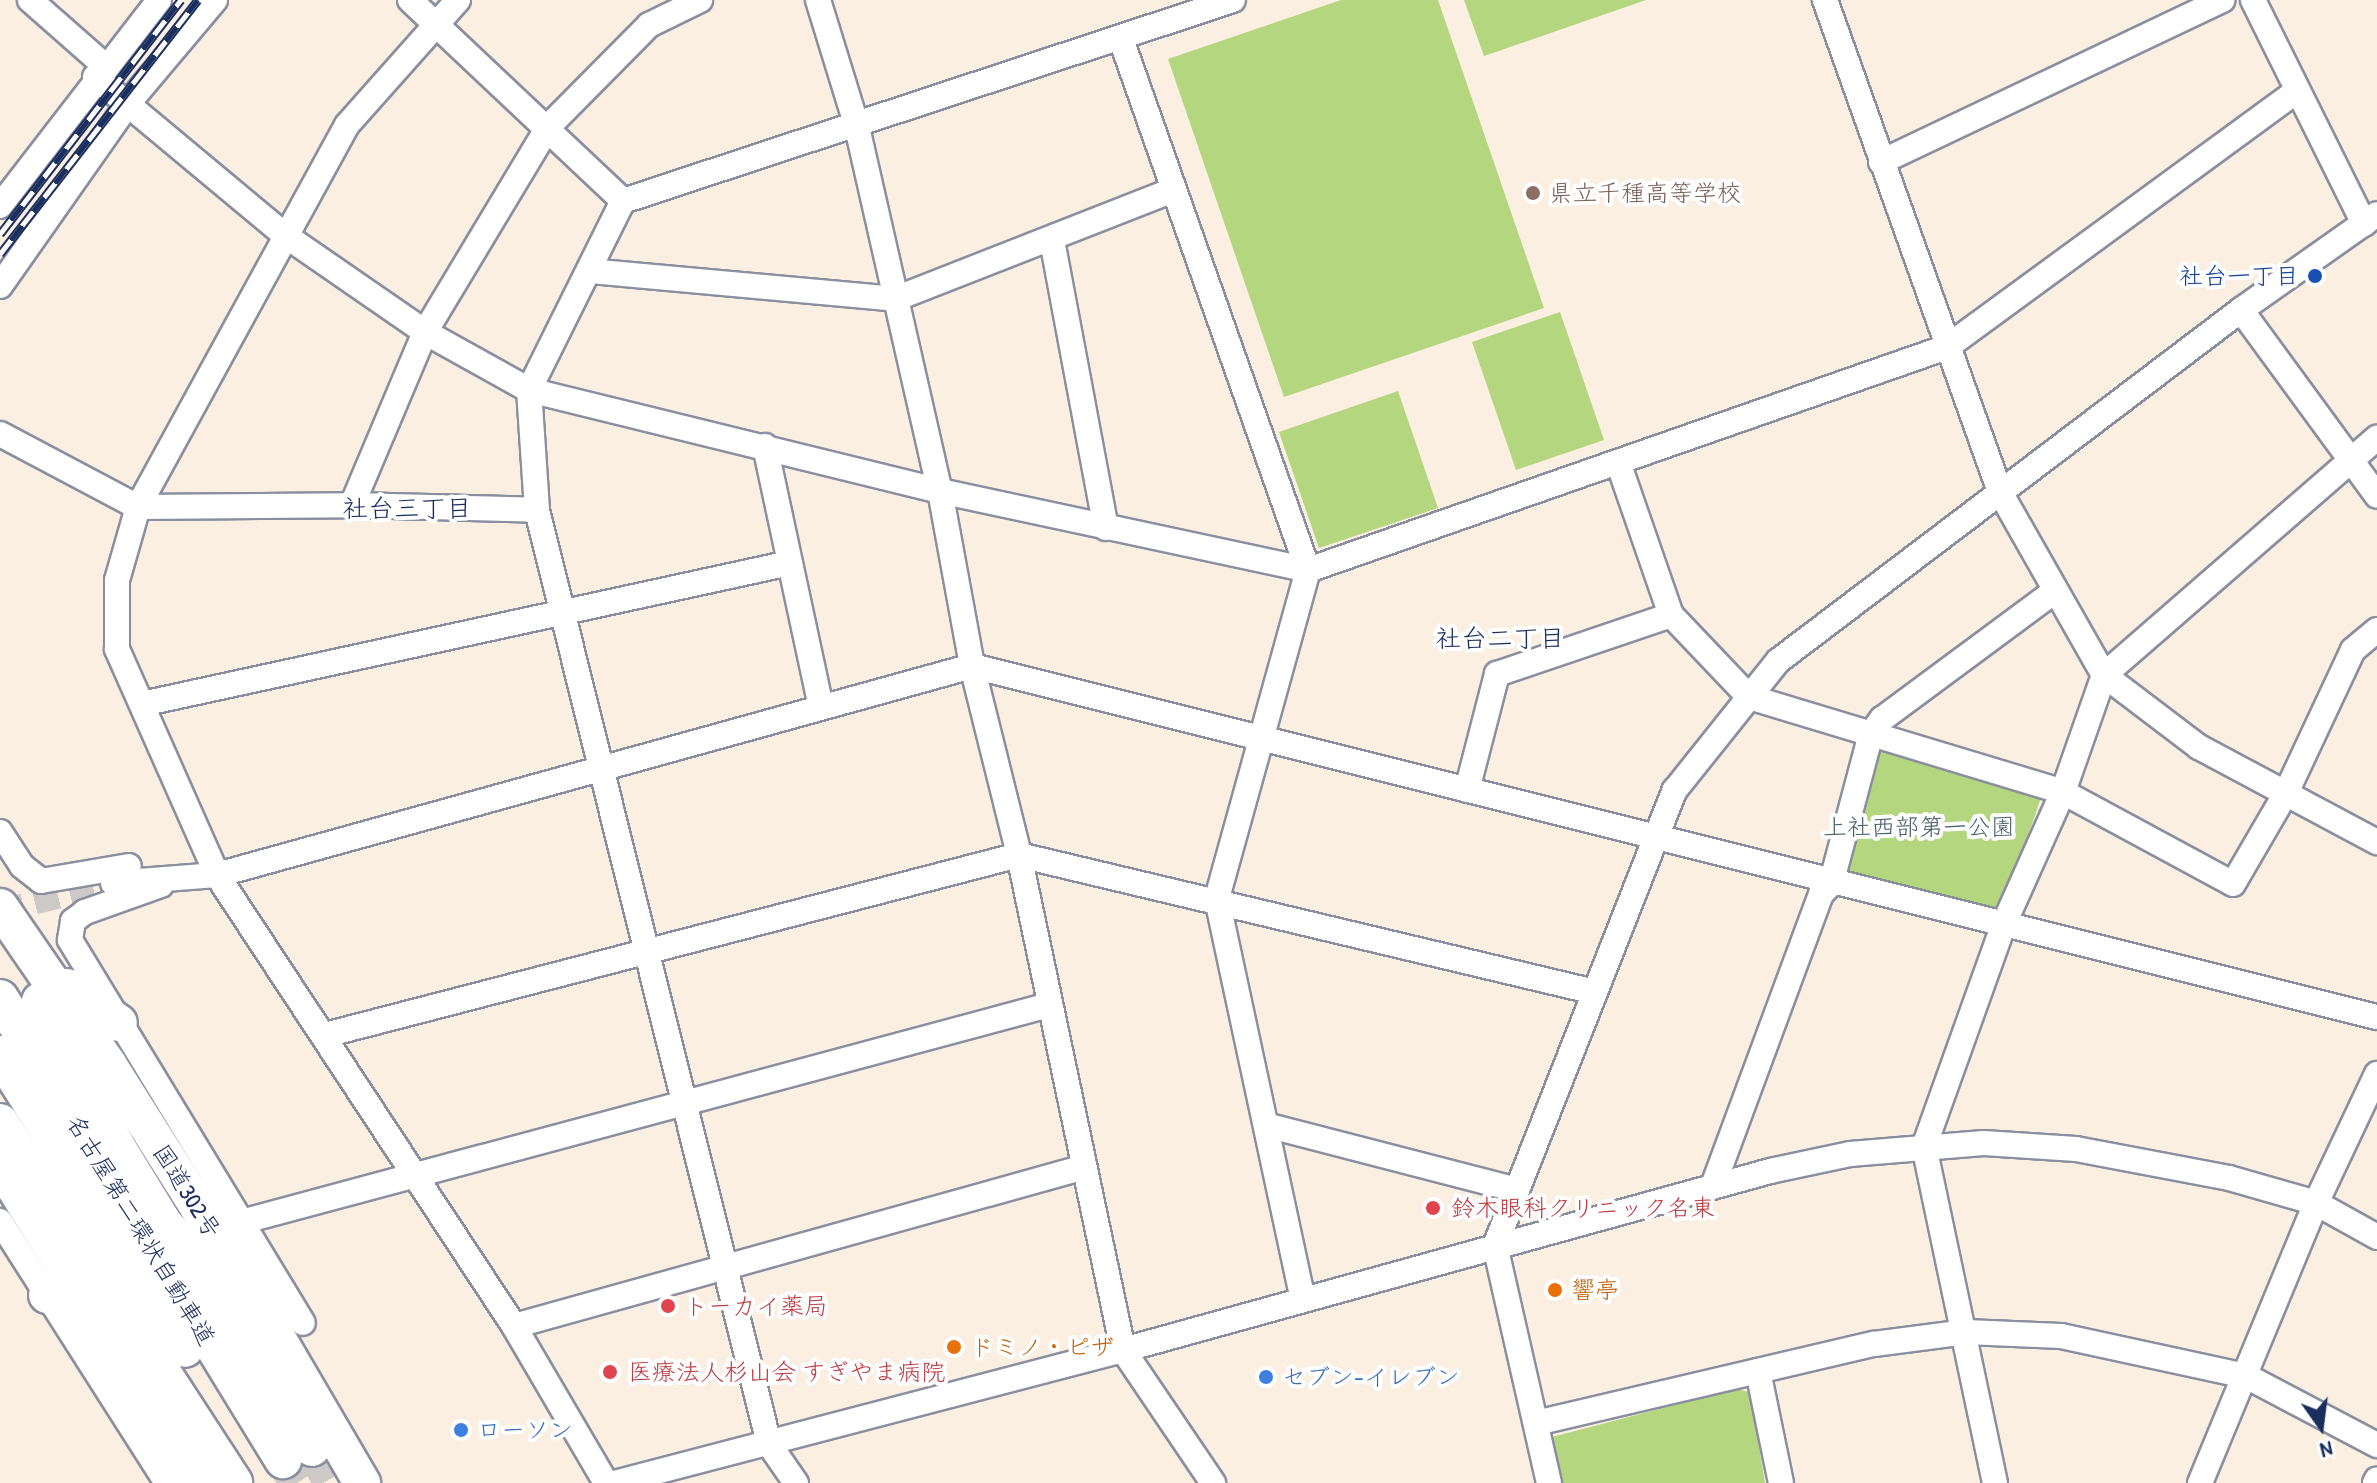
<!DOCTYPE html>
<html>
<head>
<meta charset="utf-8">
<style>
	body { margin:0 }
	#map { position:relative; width:2377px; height:1483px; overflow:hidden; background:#faefe1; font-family:"Patrick Hand","Klee One",sans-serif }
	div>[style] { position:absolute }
	.green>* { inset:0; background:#b3d67e }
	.minor-tunnel>* { height:24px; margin-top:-12px; transform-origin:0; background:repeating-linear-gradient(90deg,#cdc9c7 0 24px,transparent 0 36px) }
	.highway-tunnel>* { height:36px; margin-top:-18px; transform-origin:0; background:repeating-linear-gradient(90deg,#cdc9c7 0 36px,transparent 0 54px) }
	.roads { filter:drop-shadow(2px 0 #8a8fa0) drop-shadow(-2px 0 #8a8fa0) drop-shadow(0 2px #8a8fa0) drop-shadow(0 -2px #8a8fa0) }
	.minor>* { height:24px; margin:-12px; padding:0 12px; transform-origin:12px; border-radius:12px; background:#fff }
	.highway>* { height:36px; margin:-18px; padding:0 18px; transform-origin:18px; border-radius:18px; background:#fff }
	.rail>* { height:9px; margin-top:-4.5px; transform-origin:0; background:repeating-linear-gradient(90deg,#fff 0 18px,#1b2f5e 0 36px); box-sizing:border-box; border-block:2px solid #1b2f5e }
	.dots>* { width:22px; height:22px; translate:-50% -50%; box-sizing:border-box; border:4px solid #fff; border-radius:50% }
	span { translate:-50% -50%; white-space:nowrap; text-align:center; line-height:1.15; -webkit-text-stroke:8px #fff; paint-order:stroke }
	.education-label { font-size:24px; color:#785e54 }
	.left { translate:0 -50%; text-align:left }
	.transit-label { font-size:24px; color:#164399 }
	.right { translate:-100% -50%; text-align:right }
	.park-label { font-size:24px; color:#496168 }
	.street-label { font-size:24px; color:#1b2f5e }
	.health-label { font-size:24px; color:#be3a42 }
	.food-label { font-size:24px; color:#c56008 }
	.shop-label { font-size:24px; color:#366cbe }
	.neighbourhood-label { font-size:26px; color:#1b2f5e }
	.north { position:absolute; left:2281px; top:1387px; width:80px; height:80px; -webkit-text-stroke:6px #fff; paint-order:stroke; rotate:166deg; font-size:22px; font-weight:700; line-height:32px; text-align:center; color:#1b2f5e }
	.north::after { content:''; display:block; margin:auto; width:28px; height:36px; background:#1b2f5e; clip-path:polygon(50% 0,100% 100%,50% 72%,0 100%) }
</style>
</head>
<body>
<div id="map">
	<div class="green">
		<div style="clip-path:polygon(1341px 0,1438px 0,1544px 308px,1284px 397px,1168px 59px)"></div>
		<div style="clip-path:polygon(1464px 0,1646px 0,1484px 56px)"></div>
		<div style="clip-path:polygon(1560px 312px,1604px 440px,1516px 470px,1472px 342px)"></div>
		<div style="clip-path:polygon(1398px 391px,1438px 508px,1319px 548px,1279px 432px)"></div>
		<div style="clip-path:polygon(1882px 748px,2042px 795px,2000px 916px,1837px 874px,1872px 751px)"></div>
		<div style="clip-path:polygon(1736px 1389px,1750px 1392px,1765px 1483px,1555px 1483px,1548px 1447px,1552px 1437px)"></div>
	</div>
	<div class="minor-tunnel">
		<div style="left:0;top:911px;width:116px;rotate:-13.9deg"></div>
	</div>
	<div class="highway-tunnel">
		<div style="left:312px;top:1448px;width:40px;rotate:60.3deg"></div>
		<div style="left:283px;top:1460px;width:27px;rotate:57deg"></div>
	</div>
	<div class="roads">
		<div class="minor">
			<div style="left:30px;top:0;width:100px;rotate:41.3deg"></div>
			<div style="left:410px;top:0;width:293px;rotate:43.3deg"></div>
			<div style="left:458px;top:0;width:167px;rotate:131.6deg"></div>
			<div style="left:347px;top:125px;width:435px;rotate:118.7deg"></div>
			<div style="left:138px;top:507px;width:76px;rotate:106deg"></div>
			<div style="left:117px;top:580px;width:69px;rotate:90deg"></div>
			<div style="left:117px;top:649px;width:247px;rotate:66.1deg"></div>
			<div style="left:217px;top:875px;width:540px;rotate:56.63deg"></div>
			<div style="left:514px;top:1326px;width:182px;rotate:59.6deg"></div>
			<div style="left:818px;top:0;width:133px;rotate:72.9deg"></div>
			<div style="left:857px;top:127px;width:373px;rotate:77.2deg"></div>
			<div style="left:940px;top:491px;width:178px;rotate:79.6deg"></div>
			<div style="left:972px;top:666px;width:195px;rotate:76deg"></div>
			<div style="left:1019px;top:855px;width:506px;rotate:78.13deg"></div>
			<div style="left:1123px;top:1350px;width:161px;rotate:55.9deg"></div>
			<div style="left:1825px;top:0;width:522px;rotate:70.42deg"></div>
			<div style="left:2000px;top:492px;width:210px;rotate:60.4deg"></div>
			<div style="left:2104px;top:675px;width:119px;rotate:37.2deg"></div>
			<div style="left:2199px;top:747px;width:202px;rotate:28.1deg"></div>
			<div style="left:2253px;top:0;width:250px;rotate:63.6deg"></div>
			<div style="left:1121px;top:39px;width:563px;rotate:70.6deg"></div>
			<div style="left:1308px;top:570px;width:677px;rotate:-19.24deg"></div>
			<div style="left:1947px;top:347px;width:434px;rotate:-36.2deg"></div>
			<div style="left:95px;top:77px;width:249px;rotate:39.8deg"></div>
			<div style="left:286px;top:236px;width:169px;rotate:34.6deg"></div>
			<div style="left:425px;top:332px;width:119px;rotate:29.1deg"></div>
			<div style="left:529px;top:390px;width:423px;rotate:13.8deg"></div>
			<div style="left:940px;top:491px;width:376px;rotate:12.1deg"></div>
			<div style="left:1308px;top:570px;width:341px;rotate:105.5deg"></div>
			<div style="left:1217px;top:899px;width:409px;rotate:77.9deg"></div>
			<div style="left:1881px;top:162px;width:378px;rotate:-25.4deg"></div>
			<div style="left:0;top:206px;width:260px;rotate:-52.3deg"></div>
			<div style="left:1052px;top:240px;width:293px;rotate:79.4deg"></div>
			<div style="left:589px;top:271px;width:307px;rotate:5.2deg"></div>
			<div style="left:895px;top:299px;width:299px;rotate:-21.4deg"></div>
			<div style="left:0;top:286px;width:226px;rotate:-54.9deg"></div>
			<div style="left:130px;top:101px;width:132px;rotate:-49.9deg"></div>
			<div style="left:2241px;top:310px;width:230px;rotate:53.8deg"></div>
			<div style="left:0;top:434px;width:156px;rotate:27.9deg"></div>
			<div style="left:138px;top:507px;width:214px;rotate:-0.5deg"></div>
			<div style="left:352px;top:505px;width:185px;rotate:1.5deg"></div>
			<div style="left:765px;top:446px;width:267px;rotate:77.9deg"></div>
			<div style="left:1618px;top:462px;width:162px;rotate:70.9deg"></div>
			<div style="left:1671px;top:615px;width:113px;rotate:46.4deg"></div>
			<div style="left:1749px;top:697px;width:328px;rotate:16.8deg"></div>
			<div style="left:2063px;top:792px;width:193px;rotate:28.4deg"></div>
			<div style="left:2233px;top:884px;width:105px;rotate:-59.8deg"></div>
			<div style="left:2286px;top:793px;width:158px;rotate:-64.9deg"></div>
			<div style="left:2353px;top:650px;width:31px;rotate:-40deg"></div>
			<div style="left:352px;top:505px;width:188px;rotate:-67.1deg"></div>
			<div style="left:425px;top:332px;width:240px;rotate:-59deg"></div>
			<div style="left:549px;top:126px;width:142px;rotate:-45.3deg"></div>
			<div style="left:649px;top:25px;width:57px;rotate:-26.1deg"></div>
			<div style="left:142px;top:704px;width:663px;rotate:-12.28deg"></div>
			<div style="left:1467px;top:790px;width:120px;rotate:-75.5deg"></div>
			<div style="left:1497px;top:674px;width:184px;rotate:-18.7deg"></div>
			<div style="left:0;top:832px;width:40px;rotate:57.1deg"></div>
			<div style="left:22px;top:866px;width:24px;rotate:38deg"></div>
			<div style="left:41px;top:881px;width:89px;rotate:-9.7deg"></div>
			<div style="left:113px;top:883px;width:104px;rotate:-4.4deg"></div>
			<div style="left:217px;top:875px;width:783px;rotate:-15.47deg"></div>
			<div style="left:972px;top:666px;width:1448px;rotate:14.03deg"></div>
			<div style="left:161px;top:885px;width:81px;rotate:160.4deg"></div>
			<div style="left:85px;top:912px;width:15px;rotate:143deg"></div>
			<div style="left:73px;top:921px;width:19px;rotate:99deg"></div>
			<div style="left:70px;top:940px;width:448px;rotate:58.7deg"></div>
			<div style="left:325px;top:1035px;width:717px;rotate:-14.54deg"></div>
			<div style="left:1019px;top:855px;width:592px;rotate:13.38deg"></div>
			<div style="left:1266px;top:1125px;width:259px;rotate:14.5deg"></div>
			<div style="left:1713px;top:1186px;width:311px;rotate:-69.7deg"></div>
			<div style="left:1821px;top:894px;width:14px;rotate:-45deg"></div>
			<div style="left:1831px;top:884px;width:155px;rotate:-75.1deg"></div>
			<div style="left:1871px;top:734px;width:19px;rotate:-54deg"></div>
			<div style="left:1882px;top:719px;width:215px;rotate:-36.5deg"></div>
			<div style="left:0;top:1221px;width:311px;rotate:57.5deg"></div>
			<div style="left:241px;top:1222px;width:837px;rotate:-15.03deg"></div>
			<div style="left:514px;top:1326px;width:589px;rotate:-15.57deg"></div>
			<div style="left:1758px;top:1371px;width:114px;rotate:78.4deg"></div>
			<div style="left:1536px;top:1423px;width:347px;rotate:-13.2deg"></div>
			<div style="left:1874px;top:1344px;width:93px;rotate:-7.4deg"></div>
			<div style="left:1966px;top:1332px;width:95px;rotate:2.4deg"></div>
			<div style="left:2061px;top:1336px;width:189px;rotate:12.2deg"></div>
			<div style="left:2246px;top:1376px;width:148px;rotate:27.8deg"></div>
			<div style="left:614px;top:1483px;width:526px;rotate:-14.64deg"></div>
			<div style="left:1123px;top:1350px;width:671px;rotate:-15.46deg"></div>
			<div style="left:1770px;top:1171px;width:82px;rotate:-12deg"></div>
			<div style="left:1850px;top:1154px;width:134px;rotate:-4.7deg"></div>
			<div style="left:1984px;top:1143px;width:92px;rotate:3.7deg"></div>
			<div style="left:2076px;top:1149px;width:156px;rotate:10.7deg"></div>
			<div style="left:2229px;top:1178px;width:91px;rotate:16deg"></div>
			<div style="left:2316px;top:1203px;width:70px;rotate:29.1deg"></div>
			<div style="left:796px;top:1483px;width:47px;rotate:-124.7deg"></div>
			<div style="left:769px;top:1444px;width:962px;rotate:-103.95deg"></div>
			<div style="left:537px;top:510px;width:120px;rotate:-93.8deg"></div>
			<div style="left:529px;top:390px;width:211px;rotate:-63.6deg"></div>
			<div style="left:623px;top:201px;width:642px;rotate:-18.24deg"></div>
			<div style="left:1549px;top:1483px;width:243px;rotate:-102.8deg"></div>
			<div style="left:1495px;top:1246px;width:490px;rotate:-68.5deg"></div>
			<div style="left:1675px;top:790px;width:165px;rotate:-51.4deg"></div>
			<div style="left:1778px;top:661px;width:581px;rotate:-37.17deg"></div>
			<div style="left:2241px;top:310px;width:166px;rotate:-35.2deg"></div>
			<div style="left:1995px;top:1483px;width:343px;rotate:-101.9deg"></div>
			<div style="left:1924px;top:1147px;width:235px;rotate:-70.3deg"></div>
			<div style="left:2003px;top:926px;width:147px;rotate:-65.9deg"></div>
			<div style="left:2063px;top:792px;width:124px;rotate:-70.7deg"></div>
			<div style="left:2104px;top:675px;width:362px;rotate:-41deg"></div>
			<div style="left:2200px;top:1483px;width:303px;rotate:-67.5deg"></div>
			<div style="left:2316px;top:1203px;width:143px;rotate:-64.7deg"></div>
			<div style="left:2375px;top:1483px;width:4px;rotate:-63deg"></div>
		</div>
		<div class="highway">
			<div style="left:0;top:907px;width:191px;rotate:55.5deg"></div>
			<div style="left:108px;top:1064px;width:248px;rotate:57.8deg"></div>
			<div style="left:240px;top:1274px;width:242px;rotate:59.7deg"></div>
			<div style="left:67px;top:987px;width:63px;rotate:34.7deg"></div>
			<div style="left:0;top:998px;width:542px;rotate:58.51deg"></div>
			<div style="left:40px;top:1001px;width:165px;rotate:62.2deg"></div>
			<div style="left:117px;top:1147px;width:92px;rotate:58.4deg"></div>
			<div style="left:165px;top:1225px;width:46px;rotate:45.9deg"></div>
			<div style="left:197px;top:1258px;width:222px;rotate:58.8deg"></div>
			<div style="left:0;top:1054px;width:348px;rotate:57.9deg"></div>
			<div style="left:0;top:1122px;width:430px;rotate:57deg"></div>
			<div style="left:0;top:1164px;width:376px;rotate:58deg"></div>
			<div style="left:47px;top:1295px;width:46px;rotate:16.5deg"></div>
		</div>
	</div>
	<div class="rail">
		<div style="left:0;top:234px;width:296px;rotate:-52.3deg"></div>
		<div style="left:0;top:254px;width:322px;rotate:-52.1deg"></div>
	</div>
	<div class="dots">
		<div style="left:1533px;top:193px;background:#8d6e63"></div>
		<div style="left:2315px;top:276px;background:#1a4fb4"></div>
		<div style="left:1433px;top:1208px;background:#e0444e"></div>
		<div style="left:1555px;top:1290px;background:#e8710a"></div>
		<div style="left:668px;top:1306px;background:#e0444e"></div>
		<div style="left:954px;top:1347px;background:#e8710a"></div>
		<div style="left:610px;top:1372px;background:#e0444e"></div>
		<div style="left:1266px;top:1377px;background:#3f7fe0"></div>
		<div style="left:461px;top:1430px;background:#3f7fe0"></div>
	</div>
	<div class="education-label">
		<span class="left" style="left:1549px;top:193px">県立千種高等学校</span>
	</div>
	<div class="transit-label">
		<span class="right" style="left:2299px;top:276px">社台一丁目</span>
	</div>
	<div class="park-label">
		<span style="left:1919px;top:827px">上社西部第一公園</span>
	</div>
	<div class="street-label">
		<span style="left:187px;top:1191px;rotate:58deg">国道302号</span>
		<span style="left:141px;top:1230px;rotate:59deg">名古屋第二環状自動車道</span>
	</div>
	<div class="health-label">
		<span class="left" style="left:1451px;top:1208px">鈴木眼科クリニック名東</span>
		<span class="left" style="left:684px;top:1306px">トーカイ薬局</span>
		<span class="left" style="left:628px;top:1372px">医療法人杉山会 すぎやま病院</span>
	</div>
	<div class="food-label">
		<span class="left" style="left:1571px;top:1290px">響亭</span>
		<span class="left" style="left:970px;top:1347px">ドミノ・ピザ</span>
	</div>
	<div class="shop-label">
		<span class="left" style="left:1282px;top:1377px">セブン-イレブン</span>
		<span class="left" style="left:477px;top:1430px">ローソン</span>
	</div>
	<div class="neighbourhood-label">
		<span style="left:407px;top:508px">社台三丁目</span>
		<span style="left:1500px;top:638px">社台二丁目</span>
	</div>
	<div class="north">N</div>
</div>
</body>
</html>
